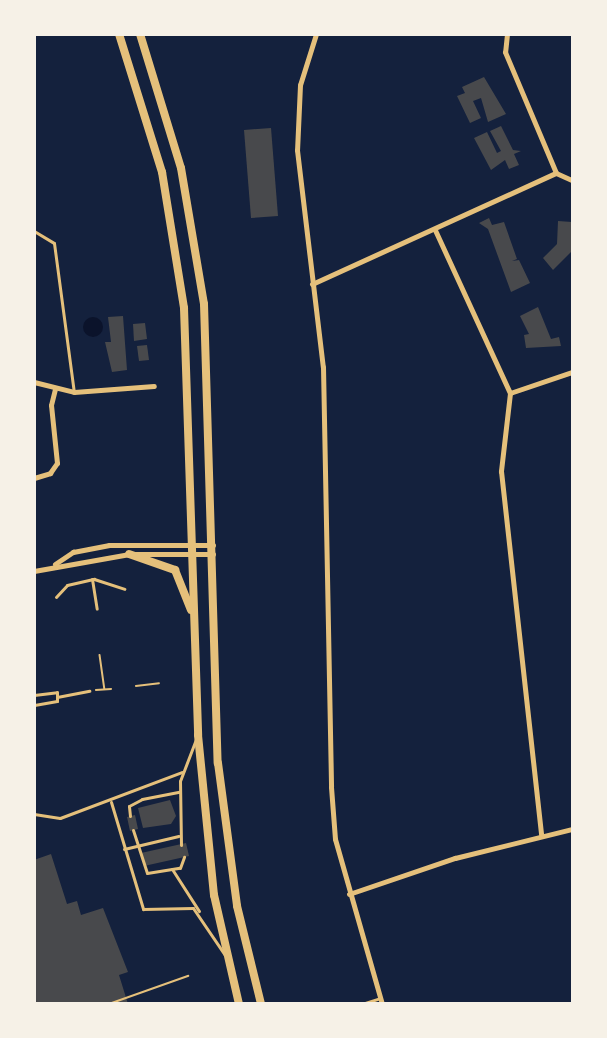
<!DOCTYPE html>
<html>
<head>
<meta charset="utf-8">
<style>
	body { margin:0 }
	#map { position:relative; width:607px; height:1038px; overflow:hidden; background:#14213d; font-family:"Noto Serif",serif }
	div>[style] { position:absolute }
	.water>* { inset:0; background:#0b132b }
	.round { border-radius:50% }
	.building>* { inset:0; background:#48494c }
	.path>* { height:1.5px; margin:-0.75px; padding:0 0.75px; transform-origin:0.75px; border-radius:0.75px; background:#e5c07b }
	.service>* { height:3px; margin:-1.5px; padding:0 1.5px; transform-origin:1.5px; border-radius:1.5px; background:#e5c07b }
	.minor>* { height:5px; margin:-2.5px; padding:0 2.5px; transform-origin:2.5px; border-radius:2.5px; background:#e5c07b }
	.primary>* { height:8px; margin:-4px; padding:0 4px; transform-origin:4px; border-radius:4px; background:#e5c07b }
	span { translate:-50% -50%; white-space:nowrap; text-align:center; line-height:1.15; -webkit-text-stroke:6px #f6f1e7; paint-order:stroke }
	.frame { position:absolute; inset:0; border:36px solid #f6f1e7; pointer-events:none }
</style>
</head>
<body>
<div id="map">
	<div class="water">
		<div class="round" style="left:83px;top:317px;width:20px;height:20px"></div>
	</div>
	<div class="building">
		<div style="clip-path:polygon(484px 77px,506px 114px,488px 122px,481px 98px,473px 101px,481px 118px,470px 123px,457px 96px,465px 93px,462px 87px)"></div>
		<div style="clip-path:polygon(501px 126px,513px 150px,521px 151px,514px 154px,519px 165px,509px 169px,505px 160px,491px 170px,474px 138px,487px 132px,497px 153px,501px 151px,490px 131px)"></div>
		<div style="clip-path:polygon(271px 128px,278px 216px,251px 218px,244px 130px)"></div>
		<div style="clip-path:polygon(489px 218px,492px 225px,504px 222px,517px 259px,512px 261px,519px 260px,530px 283px,511px 292px,488px 229px,479px 223px)"></div>
		<div style="clip-path:polygon(558px 221px,572px 222px,572px 240px,571px 252px,553px 270px,543px 258px,557px 244px)"></div>
		<div style="clip-path:polygon(538px 307px,551px 339px,559px 337px,561px 346px,526px 348px,524px 335px,529px 334px,520px 316px)"></div>
		<div style="clip-path:polygon(123px 316px,127px 370px,112px 372px,105px 342px,111px 342px,108px 317px)"></div>
		<div style="clip-path:polygon(145px 323px,147px 339px,134px 341px,133px 324px)"></div>
		<div style="clip-path:polygon(147px 345px,149px 360px,139px 361px,137px 346px)"></div>
		<div style="clip-path:polygon(170px 800px,176px 816px,171px 824px,143px 828px,138px 808px)"></div>
		<div style="clip-path:polygon(135px 815px,138px 829px,130px 831px,127px 817px)"></div>
		<div style="clip-path:polygon(186px 843px,189px 856px,144px 866px,141px 853px)"></div>
		<div style="clip-path:polygon(51px 854px,67px 904px,77px 901px,81px 915px,103px 908px,128px 972px,119px 975px,128px 1004px,34px 1004px,34px 860px)"></div>
	</div>
	<div class="path">
		<div style="left:100px;top:655px;width:34px;rotate:82deg"></div>
		<div style="left:136px;top:686px;width:23px;rotate:-7deg"></div>
		<div style="left:96px;top:690px;width:15px;rotate:-4deg"></div>
		<div style="left:109px;top:1004px;width:84px;rotate:-19.5deg"></div>
	</div>
	<div class="service">
		<div style="left:34px;top:231px;width:23px;rotate:31deg"></div>
		<div style="left:54px;top:243px;width:150px;rotate:82.4deg"></div>
		<div style="left:92px;top:579px;width:30px;rotate:81deg"></div>
		<div style="left:56px;top:597px;width:16px;rotate:-47deg"></div>
		<div style="left:67px;top:585px;width:28px;rotate:-13deg"></div>
		<div style="left:94px;top:579px;width:32px;rotate:18deg"></div>
		<div style="left:34px;top:695px;width:23px;rotate:-7deg"></div>
		<div style="left:57px;top:692px;width:9px;rotate:90deg"></div>
		<div style="left:57px;top:701px;width:23px;rotate:170deg"></div>
		<div style="left:57px;top:697px;width:33px;rotate:-11deg"></div>
		<div style="left:111px;top:802px;width:112px;rotate:73.3deg"></div>
		<div style="left:143px;top:909px;width:50px;rotate:-1.1deg"></div>
		<div style="left:193px;top:908px;width:57px;rotate:55.8deg"></div>
		<div style="left:34px;top:814px;width:26px;rotate:9deg"></div>
		<div style="left:60px;top:818px;width:130px;rotate:-20.7deg"></div>
		<div style="left:130px;top:816px;width:10px;rotate:-96deg"></div>
		<div style="left:129px;top:806px;width:15px;rotate:-28deg"></div>
		<div style="left:142px;top:799px;width:38px;rotate:-11deg"></div>
		<div style="left:133px;top:830px;width:45px;rotate:72deg"></div>
		<div style="left:147px;top:873px;width:33px;rotate:-9deg"></div>
		<div style="left:180px;top:868px;width:12px;rotate:-70deg"></div>
		<div style="left:181px;top:845px;width:64px;rotate:-90.9deg"></div>
		<div style="left:180px;top:781px;width:45px;rotate:-69.1deg"></div>
		<div style="left:124px;top:849px;width:56px;rotate:-13.5deg"></div>
		<div style="left:172px;top:869px;width:50px;rotate:57.3deg"></div>
		<div style="left:362px;top:1004px;width:19px;rotate:-18deg"></div>
	</div>
	<div class="minor">
		<div style="left:316px;top:34px;width:53px;rotate:107.4deg"></div>
		<div style="left:300px;top:85px;width:65px;rotate:92.6deg"></div>
		<div style="left:297px;top:150px;width:219px;rotate:83.2deg"></div>
		<div style="left:323px;top:367px;width:420px;rotate:88.9deg"></div>
		<div style="left:331px;top:787px;width:52px;rotate:85.6deg"></div>
		<div style="left:335px;top:839px;width:172px;rotate:74.1deg"></div>
		<div style="left:507px;top:34px;width:18px;rotate:96deg"></div>
		<div style="left:505px;top:52px;width:131px;rotate:67.1deg"></div>
		<div style="left:435px;top:230px;width:179px;rotate:65.3deg"></div>
		<div style="left:510px;top:393px;width:79px;rotate:96.6deg"></div>
		<div style="left:501px;top:471px;width:366px;rotate:83.7deg"></div>
		<div style="left:312px;top:284px;width:268px;rotate:-24.5deg"></div>
		<div style="left:556px;top:173px;width:17px;rotate:24deg"></div>
		<div style="left:34px;top:382px;width:41px;rotate:14deg"></div>
		<div style="left:74px;top:392px;width:80px;rotate:-4.3deg"></div>
		<div style="left:510px;top:393px;width:65px;rotate:-18.7deg"></div>
		<div style="left:34px;top:478px;width:17px;rotate:-17deg"></div>
		<div style="left:50px;top:473px;width:12px;rotate:-55deg"></div>
		<div style="left:57px;top:463px;width:58px;rotate:-95.9deg"></div>
		<div style="left:51px;top:405px;width:16px;rotate:-76deg"></div>
		<div style="left:55px;top:564px;width:22px;rotate:-34deg"></div>
		<div style="left:73px;top:552px;width:37px;rotate:-11deg"></div>
		<div style="left:109px;top:545px;width:104px"></div>
		<div style="left:34px;top:571px;width:97px;rotate:-10.1deg"></div>
		<div style="left:129px;top:554px;width:84px"></div>
		<div style="left:349px;top:894px;width:112px;rotate:-18.8deg"></div>
		<div style="left:455px;top:858px;width:121px;rotate:-13.9deg"></div>
	</div>
	<div class="primary">
		<div style="left:119px;top:34px;width:145px;rotate:72.7deg"></div>
		<div style="left:162px;top:172px;width:138px;rotate:80.8deg"></div>
		<div style="left:184px;top:308px;width:427px;rotate:88.1deg"></div>
		<div style="left:198px;top:735px;width:161px;rotate:84.3deg"></div>
		<div style="left:214px;top:895px;width:112px;rotate:77.1deg"></div>
		<div style="left:140px;top:34px;width:140px;rotate:73deg"></div>
		<div style="left:181px;top:168px;width:138px;rotate:80.4deg"></div>
		<div style="left:204px;top:304px;width:459px;rotate:88.3deg"></div>
		<div style="left:218px;top:763px;width:144px;rotate:82.4deg"></div>
		<div style="left:237px;top:906px;width:101px;rotate:76.2deg"></div>
		<div style="left:129px;top:554px;width:49px;rotate:19.2deg"></div>
		<div style="left:175px;top:570px;width:43px;rotate:68.2deg"></div>
	</div>
	<div class="frame"></div>
</div>
</body>
</html>
